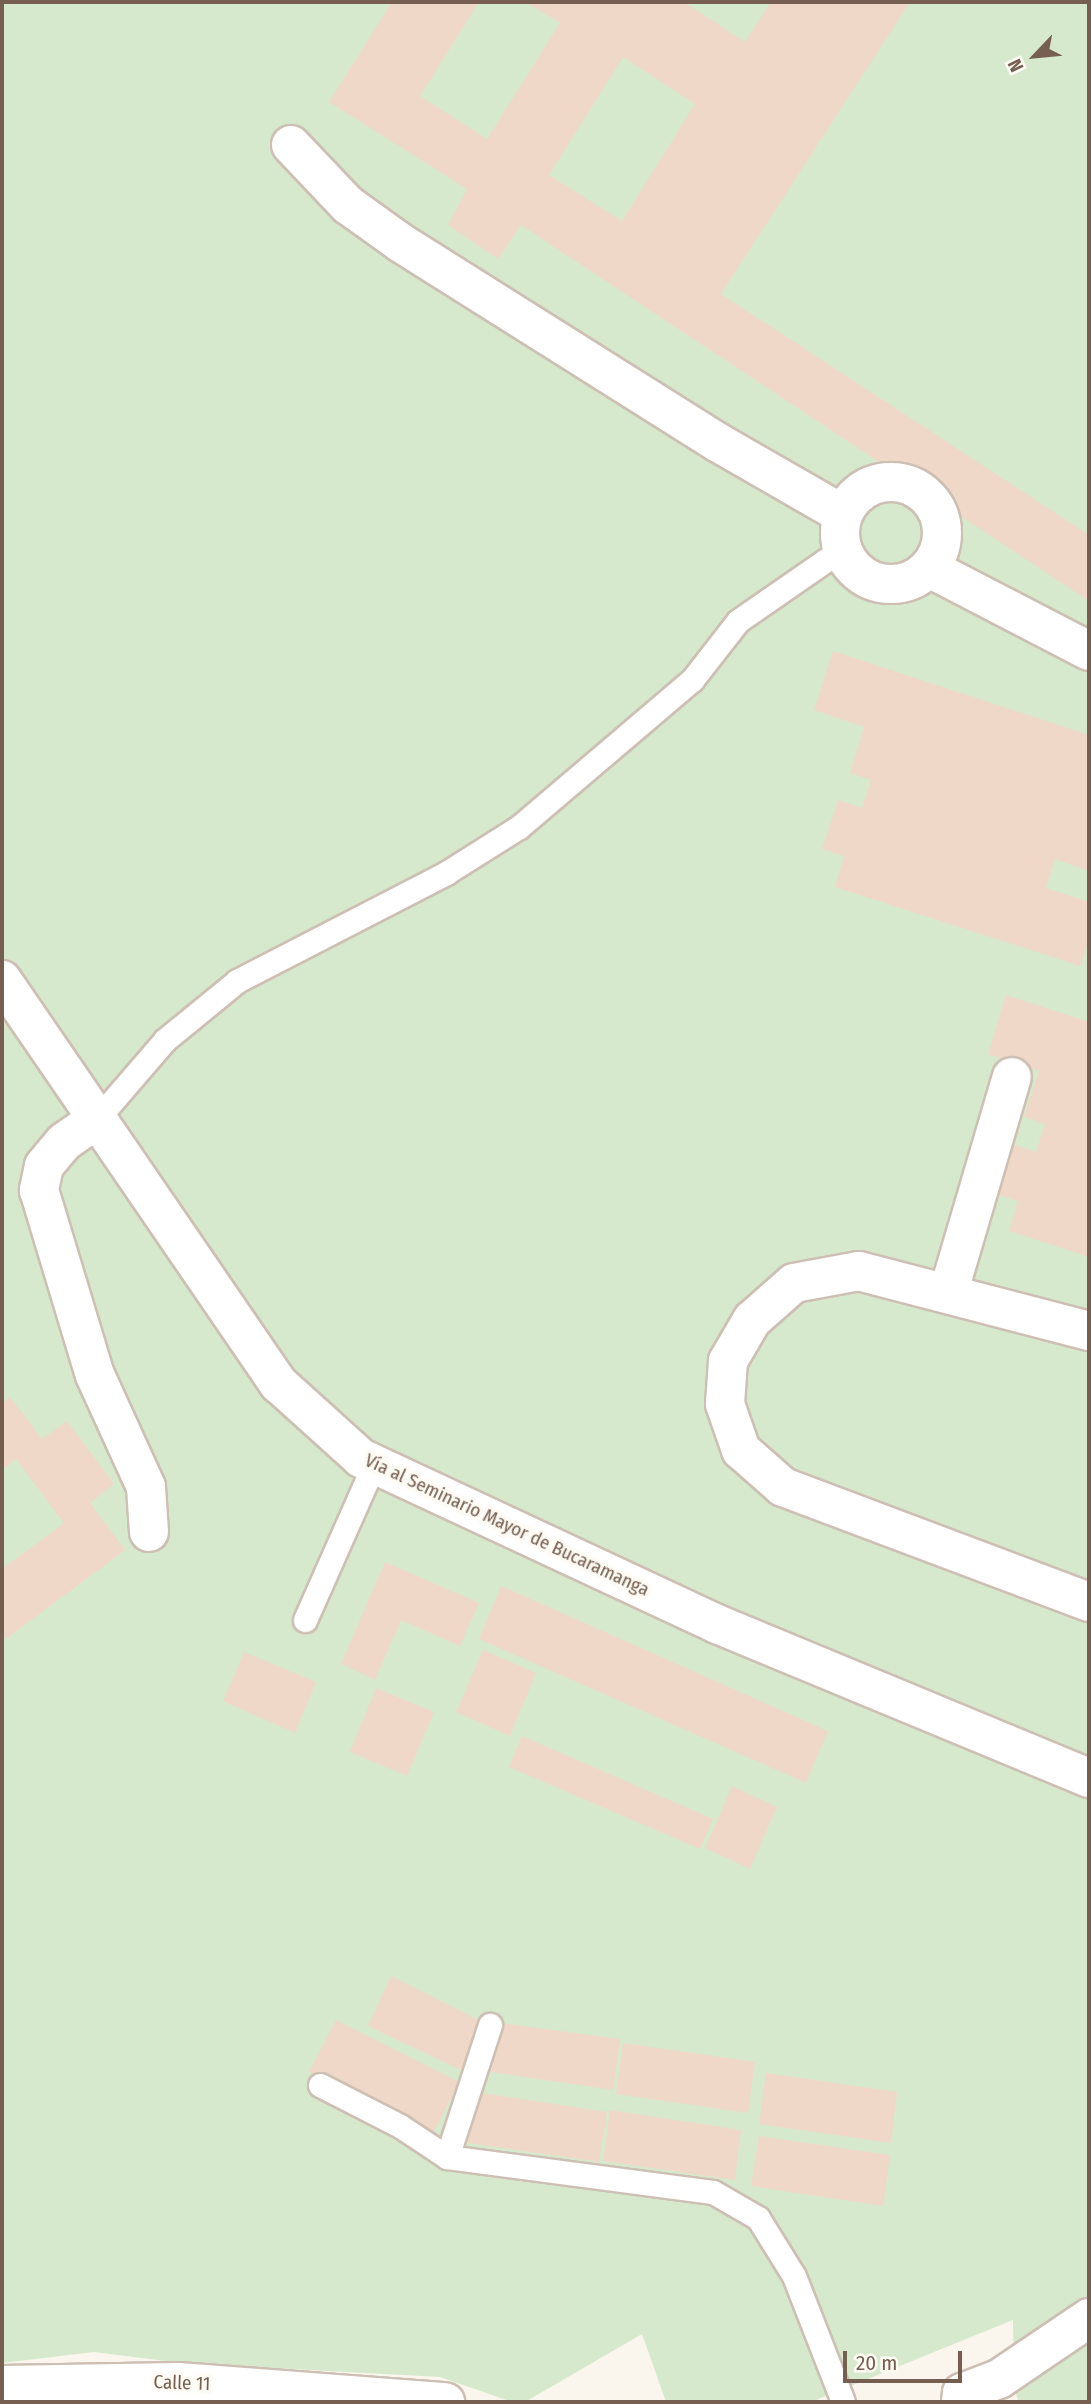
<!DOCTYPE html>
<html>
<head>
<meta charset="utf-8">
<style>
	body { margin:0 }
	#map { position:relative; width:1091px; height:2404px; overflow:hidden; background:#fbf6ed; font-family:"Fira Sans Condensed",sans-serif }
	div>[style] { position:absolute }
	.green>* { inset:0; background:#d6e9cc }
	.building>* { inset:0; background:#efd8c7 }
	.roads { filter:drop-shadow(2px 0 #cdbfb3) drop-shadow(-2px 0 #cdbfb3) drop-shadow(0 2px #cdbfb3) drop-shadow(0 -2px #cdbfb3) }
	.lane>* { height:23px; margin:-11.5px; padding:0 11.5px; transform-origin:11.5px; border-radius:11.5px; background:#fff }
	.street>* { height:38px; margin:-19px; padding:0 19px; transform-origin:19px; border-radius:19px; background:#fff }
	.street>.ring { margin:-19px; padding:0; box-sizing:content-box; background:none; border:38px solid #fff; border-radius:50% }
	span { translate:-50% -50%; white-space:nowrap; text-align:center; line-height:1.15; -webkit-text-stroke:7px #fefaf4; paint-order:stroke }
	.street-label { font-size:19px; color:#765f51 }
	.frame { position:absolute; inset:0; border:4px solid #765f51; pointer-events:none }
	.north { position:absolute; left:1000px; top:21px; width:70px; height:70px; -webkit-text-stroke:5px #fefaf4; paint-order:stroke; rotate:244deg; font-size:19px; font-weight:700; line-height:28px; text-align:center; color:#765f51 }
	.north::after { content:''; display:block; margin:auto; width:24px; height:32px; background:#765f51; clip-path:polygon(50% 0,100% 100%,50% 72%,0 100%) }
	.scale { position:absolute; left:843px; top:2351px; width:119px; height:32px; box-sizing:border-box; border:4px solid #765f51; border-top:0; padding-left:9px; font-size:21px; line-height:24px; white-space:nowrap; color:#765f51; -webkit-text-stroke:5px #fefaf4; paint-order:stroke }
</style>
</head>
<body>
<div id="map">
	<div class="green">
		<div style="clip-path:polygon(2px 2px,1089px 2px,1089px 2402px,1019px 2402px,1014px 2390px,1013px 2320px,811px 2402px,666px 2402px,642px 2334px,525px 2402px,512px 2402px,440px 2377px,181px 2363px,94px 2352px,2px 2363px)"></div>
	</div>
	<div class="building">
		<div style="clip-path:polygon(evenodd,392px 2px,479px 2px,420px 96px,487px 139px,560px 23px,526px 2px,684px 2px,745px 42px,771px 2px,910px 2px,721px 294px,1089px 535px,1089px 601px,521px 225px,498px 259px,448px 225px,467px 189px,329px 102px,392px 2px,623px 57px,695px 104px,622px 221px,549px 175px,623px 57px)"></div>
		<div style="clip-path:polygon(833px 651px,1089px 735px,1089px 871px,1055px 859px,1046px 888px,1089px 902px,1089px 940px,1080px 966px,835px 887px,844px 856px,822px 849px,838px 800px,862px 808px,871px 780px,850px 773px,864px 727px,814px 710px)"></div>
		<div style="clip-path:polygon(1006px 995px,1089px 1022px,1089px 1257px,1009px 1231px,1018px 1201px,996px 1194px,1012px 1144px,1036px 1152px,1045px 1124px,1024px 1117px,1039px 1071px,988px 1054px)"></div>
		<div style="clip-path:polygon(10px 1397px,42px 1439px,67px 1421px,114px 1484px,90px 1503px,125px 1550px,6px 1639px,2px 1633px,2px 1569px,64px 1523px,16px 1459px,2px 1469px,2px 1403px)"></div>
		<div style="clip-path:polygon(385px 1562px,479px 1603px,460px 1646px,401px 1620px,375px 1680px,341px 1664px)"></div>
		<div style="clip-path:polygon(501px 1586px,828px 1731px,806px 1783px,479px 1639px)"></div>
		<div style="clip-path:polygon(483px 1650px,536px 1673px,510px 1736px,456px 1712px)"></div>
		<div style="clip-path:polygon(244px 1652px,316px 1682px,295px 1733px,223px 1701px)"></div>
		<div style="clip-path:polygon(376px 1688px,434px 1712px,407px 1776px,350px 1752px)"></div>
		<div style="clip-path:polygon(522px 1736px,713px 1819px,700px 1849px,509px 1767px)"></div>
		<div style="clip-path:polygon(732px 1786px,777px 1807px,750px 1869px,705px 1848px)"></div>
		<div style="clip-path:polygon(391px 1976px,484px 2023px,465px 2072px,368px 2026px)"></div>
		<div style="clip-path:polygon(336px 2020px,459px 2082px,433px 2134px,309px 2072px)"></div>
		<div style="clip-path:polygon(493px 2022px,620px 2039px,613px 2090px,484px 2071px)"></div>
		<div style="clip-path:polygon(623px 2043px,755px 2062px,748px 2113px,616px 2094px)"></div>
		<div style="clip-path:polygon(766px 2073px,897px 2092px,891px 2143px,759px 2124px)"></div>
		<div style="clip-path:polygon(475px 2092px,607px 2112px,599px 2162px,468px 2143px)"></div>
		<div style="clip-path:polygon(610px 2110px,741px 2130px,735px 2180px,603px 2161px)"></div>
		<div style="clip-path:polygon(759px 2136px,890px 2155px,883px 2206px,751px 2186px)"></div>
	</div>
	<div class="roads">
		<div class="lane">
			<div style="left:97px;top:1119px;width:104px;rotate:-49.3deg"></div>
			<div style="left:165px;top:1040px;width:93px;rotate:-39.3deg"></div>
			<div style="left:237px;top:981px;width:235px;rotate:-27.3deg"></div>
			<div style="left:446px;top:873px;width:86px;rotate:-32.2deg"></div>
			<div style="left:519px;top:827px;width:227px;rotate:-40.4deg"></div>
			<div style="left:692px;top:680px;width:75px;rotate:-52.1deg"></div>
			<div style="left:738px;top:621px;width:126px;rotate:-34.7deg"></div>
			<div style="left:305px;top:1620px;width:171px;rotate:-66.1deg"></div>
			<div style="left:320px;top:2085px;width:90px;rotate:27.1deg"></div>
			<div style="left:400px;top:2126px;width:56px;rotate:33.4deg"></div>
			<div style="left:447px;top:2157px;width:268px;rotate:7.5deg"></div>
			<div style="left:713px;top:2192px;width:52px;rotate:30deg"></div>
			<div style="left:758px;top:2218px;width:68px;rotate:58.2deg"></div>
			<div style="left:794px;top:2276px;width:135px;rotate:68.7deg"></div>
			<div style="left:447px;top:2157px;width:139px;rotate:-72deg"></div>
		</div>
		<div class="street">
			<div style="left:291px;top:145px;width:83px;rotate:46.5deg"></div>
			<div style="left:348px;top:205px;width:65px;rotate:35.6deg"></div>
			<div style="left:401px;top:243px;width:373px;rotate:32.2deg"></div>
			<div style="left:717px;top:442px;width:144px;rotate:29.9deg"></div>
			<div class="ring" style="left:840px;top:482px;width:64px;height:64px"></div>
			<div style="left:929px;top:568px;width:180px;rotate:27.4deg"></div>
			<div style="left:2px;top:980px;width:490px;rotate:55.6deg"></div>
			<div style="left:279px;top:1384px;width:110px;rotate:42.1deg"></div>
			<div style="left:361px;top:1458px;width:393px;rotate:25deg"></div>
			<div style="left:717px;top:1624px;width:403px;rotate:22.5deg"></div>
			<div style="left:97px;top:1119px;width:40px;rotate:145.1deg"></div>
			<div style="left:64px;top:1142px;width:31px;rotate:130deg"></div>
			<div style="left:44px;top:1166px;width:25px;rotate:102deg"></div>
			<div style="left:39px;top:1190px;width:193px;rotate:73.2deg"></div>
			<div style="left:95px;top:1375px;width:123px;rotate:65.5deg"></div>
			<div style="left:146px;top:1487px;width:45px;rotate:86.2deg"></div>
			<div style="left:948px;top:1294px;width:226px;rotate:-73.6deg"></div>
			<div style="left:1089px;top:1331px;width:238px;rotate:-165.4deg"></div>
			<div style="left:859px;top:1271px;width:66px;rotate:169.5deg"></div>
			<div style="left:794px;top:1283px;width:56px;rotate:138.6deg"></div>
			<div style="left:752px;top:1320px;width:48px;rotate:120.3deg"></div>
			<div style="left:728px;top:1361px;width:43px;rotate:94deg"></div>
			<div style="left:725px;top:1404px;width:49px;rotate:70.8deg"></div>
			<div style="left:741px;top:1450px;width:56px;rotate:41.4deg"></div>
			<div style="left:783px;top:1487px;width:327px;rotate:20.6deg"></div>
			<div style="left:2px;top:2385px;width:176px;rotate:-1deg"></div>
			<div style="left:178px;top:2382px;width:268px;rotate:4.3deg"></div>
			<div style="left:961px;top:2402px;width:9px;rotate:-84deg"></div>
			<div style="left:962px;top:2393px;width:40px;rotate:-21deg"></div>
			<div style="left:999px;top:2379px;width:109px;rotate:-34.1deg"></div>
		</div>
	</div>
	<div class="street-label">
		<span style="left:507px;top:1525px;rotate:25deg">Vía al Seminario Mayor de Bucaramanga</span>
		<span style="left:182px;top:2383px;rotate:2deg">Calle 11</span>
	</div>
	<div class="frame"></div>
	<div class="north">N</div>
	<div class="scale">20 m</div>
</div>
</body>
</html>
